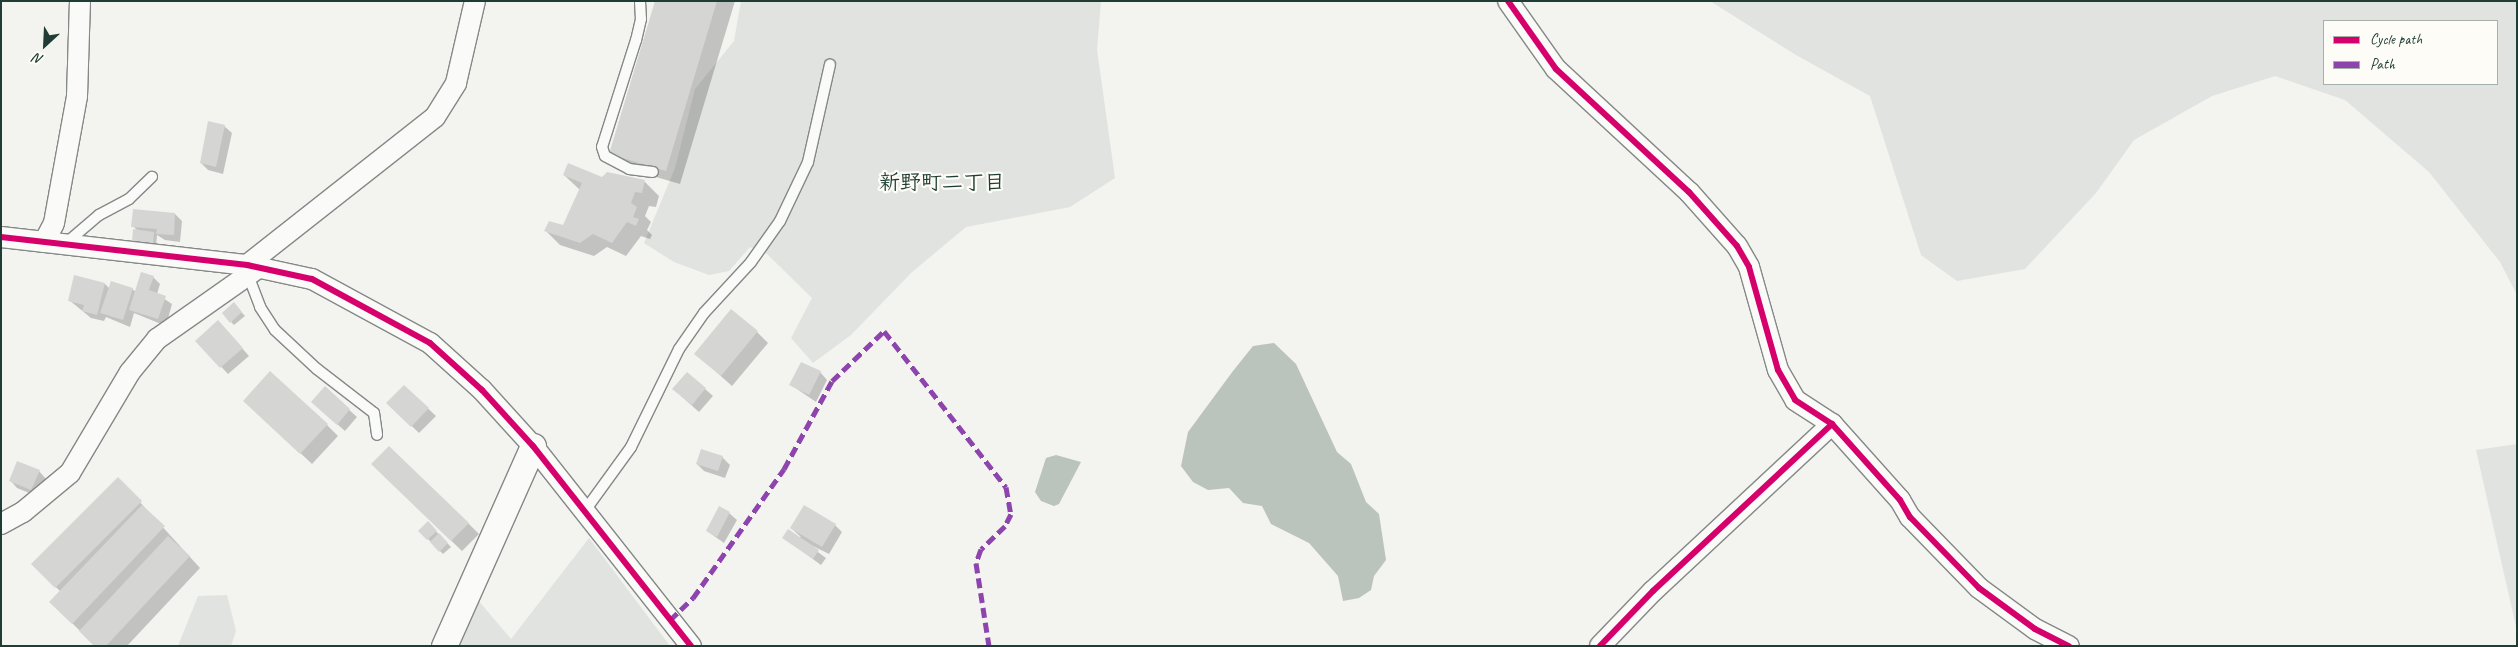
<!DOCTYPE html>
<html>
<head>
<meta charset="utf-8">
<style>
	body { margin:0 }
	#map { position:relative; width:2518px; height:647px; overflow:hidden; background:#f3f3f0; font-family:Caveat,"Klee One",sans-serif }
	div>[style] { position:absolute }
	.green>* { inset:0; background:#e0e3df }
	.water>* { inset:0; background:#bbc3bd }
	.shadow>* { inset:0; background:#0003 }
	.building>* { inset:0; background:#d5d6d3 }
	.roads { filter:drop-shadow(1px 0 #848986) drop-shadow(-1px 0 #848986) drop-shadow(0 1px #848986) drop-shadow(0 -1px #848986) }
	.service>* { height:10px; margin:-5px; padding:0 5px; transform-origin:5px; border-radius:5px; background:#fafaf8 }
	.minor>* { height:20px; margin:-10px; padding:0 10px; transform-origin:10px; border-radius:10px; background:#fafaf8 }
	.tertiary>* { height:25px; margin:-12.5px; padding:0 12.5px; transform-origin:12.5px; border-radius:12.5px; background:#fafaf8 }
	.quiet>* { height:5px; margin-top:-2.5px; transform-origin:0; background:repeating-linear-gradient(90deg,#8e44ad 0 10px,transparent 0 15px) }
	.cycleway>* { height:6px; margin:-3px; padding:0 3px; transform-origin:3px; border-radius:3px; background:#d6006c }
	span { translate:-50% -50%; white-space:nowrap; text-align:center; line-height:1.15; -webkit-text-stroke:4.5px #fdfcf7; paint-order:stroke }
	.neighbourhood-label { font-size:21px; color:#1f3d34; font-weight:700 }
	.frame { position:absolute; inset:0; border:2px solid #1f3d34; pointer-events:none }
	.legend { position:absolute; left:2323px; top:20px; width:175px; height:65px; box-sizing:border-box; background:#fdfcf7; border:1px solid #a4b0a9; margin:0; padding:6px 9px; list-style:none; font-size:15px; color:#1f3d34 }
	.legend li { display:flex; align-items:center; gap:10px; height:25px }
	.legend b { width:25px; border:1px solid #a4b0a9 }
	.north { position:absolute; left:20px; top:20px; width:50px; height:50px; -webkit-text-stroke:4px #fdfcf7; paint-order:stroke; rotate:205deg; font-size:14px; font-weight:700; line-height:20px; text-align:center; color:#1f3d34 }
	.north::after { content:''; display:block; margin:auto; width:18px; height:22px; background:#1f3d34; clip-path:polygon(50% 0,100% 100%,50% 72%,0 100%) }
</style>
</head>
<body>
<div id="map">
	<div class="green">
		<div style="clip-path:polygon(741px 1px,1101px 1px,1097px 50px,1115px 178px,1070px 207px,966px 227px,911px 273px,851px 335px,813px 363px,791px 338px,812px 298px,767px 254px,750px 247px,729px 271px,709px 275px,674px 262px,644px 243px,675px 168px,695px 89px,734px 41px)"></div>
		<div style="clip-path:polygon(evenodd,1710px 1px,2517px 1px,2517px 295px,2500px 262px,2429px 172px,2345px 100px,2275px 76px,2212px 96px,2134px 140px,2096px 193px,2025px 269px,1957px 281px,1921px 255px,1870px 96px,1796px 55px,1710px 1px,2324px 21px,2497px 21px,2497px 84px,2324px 84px,2324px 21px)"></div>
		<div style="clip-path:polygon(2517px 444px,2517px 631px,2476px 450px)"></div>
		<div style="clip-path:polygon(589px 538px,670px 646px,458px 646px,477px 599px,511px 639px)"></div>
		<div style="clip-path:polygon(227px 595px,236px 631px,231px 646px,178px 646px,198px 596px)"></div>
	</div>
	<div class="water">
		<div style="clip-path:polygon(1274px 343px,1296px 364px,1337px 452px,1351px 464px,1366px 502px,1379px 514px,1386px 560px,1374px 576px,1371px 590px,1359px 598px,1343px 601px,1338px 576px,1309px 543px,1271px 524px,1262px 506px,1243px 503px,1229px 488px,1208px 490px,1193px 482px,1181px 466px,1188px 432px,1233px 371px,1253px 346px)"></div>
		<div style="clip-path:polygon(1056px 455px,1081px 462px,1059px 504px,1054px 506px,1041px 501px,1035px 492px,1046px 458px)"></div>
	</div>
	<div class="shadow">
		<div style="clip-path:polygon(656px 1px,735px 1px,680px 184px,625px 168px,610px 154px)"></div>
		<div style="clip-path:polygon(224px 126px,232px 133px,223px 174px,208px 170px,201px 163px)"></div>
		<div style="clip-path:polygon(607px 173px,645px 182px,659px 196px,656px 207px,649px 206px,645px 216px,651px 222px,647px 230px,652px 235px,650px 239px,641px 236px,626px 256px,607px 247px,594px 256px,560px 245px,546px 231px,564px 226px,580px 190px,564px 175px,603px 178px)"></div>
		<div style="clip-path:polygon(175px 214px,182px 221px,180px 242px,165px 240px,157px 235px,156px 246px,137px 245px,138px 231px,133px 226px)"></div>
		<div style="clip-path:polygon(153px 277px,160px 284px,157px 294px,172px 304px,166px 326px,134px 313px,130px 327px,106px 317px,104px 321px,91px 318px,69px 300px,105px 284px,110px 289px,132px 289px,136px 292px)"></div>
		<div style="clip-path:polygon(237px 307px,245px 316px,234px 325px,231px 322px)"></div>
		<div style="clip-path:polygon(225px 329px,249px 356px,228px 374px,197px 341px)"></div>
		<div style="clip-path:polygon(757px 332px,768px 343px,732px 386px,696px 354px)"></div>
		<div style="clip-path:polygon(820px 372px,827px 380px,816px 402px,791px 385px)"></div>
		<div style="clip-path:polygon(687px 373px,713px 396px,699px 412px,681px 396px)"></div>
		<div style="clip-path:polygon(404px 386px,436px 416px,419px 433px,388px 403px)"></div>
		<div style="clip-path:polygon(325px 388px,357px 417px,345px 431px,320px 409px)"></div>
		<div style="clip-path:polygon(256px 411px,327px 425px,338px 436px,312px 464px)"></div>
		<div style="clip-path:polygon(722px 457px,730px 465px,725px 478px,704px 471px,697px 464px)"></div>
		<div style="clip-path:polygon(39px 471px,46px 479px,39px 497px,17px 488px,10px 480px)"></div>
		<div style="clip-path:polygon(383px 475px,468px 523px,479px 534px,462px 551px)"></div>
		<div style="clip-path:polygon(118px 478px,200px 568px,127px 646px,95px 646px,62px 613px,61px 592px,32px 564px)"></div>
		<div style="clip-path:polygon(729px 513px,737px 520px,724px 543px,707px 531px)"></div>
		<div style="clip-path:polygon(428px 523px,451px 547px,443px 554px,420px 531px)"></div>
		<div style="clip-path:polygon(835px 525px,842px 532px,829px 554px,803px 541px,826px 558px,821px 565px,784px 538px,801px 537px,791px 528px)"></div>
	</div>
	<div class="building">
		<div style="clip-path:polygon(655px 1px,717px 1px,666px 171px,609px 154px)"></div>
		<div style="clip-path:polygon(208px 121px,225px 125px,216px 167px,200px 163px)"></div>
		<div style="clip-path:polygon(568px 163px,602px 177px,607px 172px,645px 180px,642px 193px,635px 192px,631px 203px,637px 207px,633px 217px,639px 219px,636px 226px,627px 222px,612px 243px,593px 234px,580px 243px,544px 231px,549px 221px,563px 225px,582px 183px,563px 175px)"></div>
		<div style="clip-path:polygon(133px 209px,175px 213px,174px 235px,156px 234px,157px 229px,131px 227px)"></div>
		<div style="clip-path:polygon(133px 229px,154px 232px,153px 244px,132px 242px)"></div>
		<div style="clip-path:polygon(141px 272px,154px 276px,149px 290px,166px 296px,158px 319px,129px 310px)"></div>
		<div style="clip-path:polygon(74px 275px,105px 283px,97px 315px,82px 311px,84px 305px,68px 301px)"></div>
		<div style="clip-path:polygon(111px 281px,133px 288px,123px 320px,100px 313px)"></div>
		<div style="clip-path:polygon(234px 302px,242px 312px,230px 323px,222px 313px)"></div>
		<div style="clip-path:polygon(731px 309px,758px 331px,721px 376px,694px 354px)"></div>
		<div style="clip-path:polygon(218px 320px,243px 348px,220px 368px,195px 341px)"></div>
		<div style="clip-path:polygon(801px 362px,821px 371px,809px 395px,789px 385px)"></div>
		<div style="clip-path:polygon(270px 371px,328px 424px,300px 454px,243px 401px)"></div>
		<div style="clip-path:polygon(687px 372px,706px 388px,692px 405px,672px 389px)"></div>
		<div style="clip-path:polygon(404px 385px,429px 408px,411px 427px,386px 403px)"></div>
		<div style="clip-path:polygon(325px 386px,350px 409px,337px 425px,311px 402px)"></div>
		<div style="clip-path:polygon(389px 446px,469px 523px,451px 541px,371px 464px)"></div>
		<div style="clip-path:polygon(701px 449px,723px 456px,718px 471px,696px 464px)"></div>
		<div style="clip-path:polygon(17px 461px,40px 470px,31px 490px,9px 481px)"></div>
		<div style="clip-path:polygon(118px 477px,142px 501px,55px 588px,31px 564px)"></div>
		<div style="clip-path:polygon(142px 505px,165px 526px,72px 624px,49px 602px)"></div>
		<div style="clip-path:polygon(804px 505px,836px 524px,822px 547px,790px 528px)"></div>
		<div style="clip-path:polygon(719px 506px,730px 512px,717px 537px,706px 531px)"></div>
		<div style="clip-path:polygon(428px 521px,437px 531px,427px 540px,418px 531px)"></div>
		<div style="clip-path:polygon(788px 529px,819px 550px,813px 559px,782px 538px)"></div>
		<div style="clip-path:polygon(439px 533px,448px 543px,439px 552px,430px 542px)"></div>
		<div style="clip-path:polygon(168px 536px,190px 556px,106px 646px,94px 646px,79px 631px)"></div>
	</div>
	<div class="roads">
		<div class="service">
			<div style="left:640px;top:1px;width:18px;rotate:87deg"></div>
			<div style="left:641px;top:19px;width:22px;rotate:103deg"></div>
			<div style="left:636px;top:40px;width:112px;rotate:107.6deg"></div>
			<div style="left:602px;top:147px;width:9px;rotate:72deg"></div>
			<div style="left:605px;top:156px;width:27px;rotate:28deg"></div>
			<div style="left:629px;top:169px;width:24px;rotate:7deg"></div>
			<div style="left:65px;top:244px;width:45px;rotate:-40.5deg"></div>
			<div style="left:99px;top:215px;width:34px;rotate:-28deg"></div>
			<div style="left:129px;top:199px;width:32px;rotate:-44deg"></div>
			<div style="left:248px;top:275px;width:34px;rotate:69deg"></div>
			<div style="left:260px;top:307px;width:27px;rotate:57deg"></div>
			<div style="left:275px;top:330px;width:57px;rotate:42.9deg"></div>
			<div style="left:317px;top:369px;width:72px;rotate:37.7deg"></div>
			<div style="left:374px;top:413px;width:22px;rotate:82deg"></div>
			<div style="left:584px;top:512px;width:80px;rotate:-54.1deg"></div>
			<div style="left:631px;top:447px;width:109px;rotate:-63.9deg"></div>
			<div style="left:679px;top:349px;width:44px;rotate:-55.2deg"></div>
			<div style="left:704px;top:313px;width:69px;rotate:-47.3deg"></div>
			<div style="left:751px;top:262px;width:50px;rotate:-54.7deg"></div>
			<div style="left:780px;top:221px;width:65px;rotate:-64.6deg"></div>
			<div style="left:808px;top:162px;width:100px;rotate:-77.3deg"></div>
		</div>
		<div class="minor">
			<div style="left:1508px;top:1px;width:83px;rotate:54.8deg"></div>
			<div style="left:1556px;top:69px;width:181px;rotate:42.8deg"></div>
			<div style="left:1689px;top:192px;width:72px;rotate:48.4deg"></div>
			<div style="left:1737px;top:246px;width:24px;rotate:60deg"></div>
			<div style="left:1749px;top:267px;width:107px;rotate:74.3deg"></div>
			<div style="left:1778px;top:370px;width:34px;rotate:60deg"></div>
			<div style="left:1795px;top:400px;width:44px;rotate:33deg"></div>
			<div style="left:1832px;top:424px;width:102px;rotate:48.2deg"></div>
			<div style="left:1900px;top:500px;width:20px;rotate:60deg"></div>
			<div style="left:1910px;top:517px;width:99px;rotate:45.8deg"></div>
			<div style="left:1979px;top:588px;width:69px;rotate:36.2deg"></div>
			<div style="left:2035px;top:629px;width:38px;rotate:27deg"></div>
			<div style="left:1px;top:237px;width:248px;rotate:6.5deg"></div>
			<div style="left:247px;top:265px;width:66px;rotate:12.2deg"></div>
			<div style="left:312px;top:279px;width:134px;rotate:28.5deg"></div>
			<div style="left:430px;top:343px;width:70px;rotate:42.1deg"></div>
			<div style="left:482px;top:390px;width:76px;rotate:47.7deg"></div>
			<div style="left:533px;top:446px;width:255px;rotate:51.7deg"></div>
			<div style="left:44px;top:242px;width:21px;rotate:-62deg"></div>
			<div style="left:54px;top:223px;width:129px;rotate:-79.7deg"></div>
			<div style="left:77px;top:96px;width:95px;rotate:-88.2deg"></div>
			<div style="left:247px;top:265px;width:239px;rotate:-38.2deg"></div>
			<div style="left:435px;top:117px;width:40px;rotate:-58deg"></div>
			<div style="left:456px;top:83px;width:84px;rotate:-77deg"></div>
			<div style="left:1px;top:524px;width:25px;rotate:-29deg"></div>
			<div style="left:23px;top:512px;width:61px;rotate:-39.7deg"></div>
			<div style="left:70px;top:473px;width:117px;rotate:-59.3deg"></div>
			<div style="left:130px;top:372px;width:43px;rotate:-50.7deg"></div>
			<div style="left:157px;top:339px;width:123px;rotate:-35.1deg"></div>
			<div style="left:1600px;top:646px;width:76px;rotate:-46.1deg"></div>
			<div style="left:1653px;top:591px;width:245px;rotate:-43deg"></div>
		</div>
		<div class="tertiary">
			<div style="left:444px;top:646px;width:219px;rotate:-66deg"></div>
		</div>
	</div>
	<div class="quiet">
		<div style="left:670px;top:620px;width:32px;rotate:-44deg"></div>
		<div style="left:693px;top:598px;width:158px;rotate:-54.8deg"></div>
		<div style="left:784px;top:469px;width:100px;rotate:-61.4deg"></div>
		<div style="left:832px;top:381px;width:72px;rotate:-43.9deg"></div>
		<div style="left:884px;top:331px;width:198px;rotate:52deg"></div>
		<div style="left:1006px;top:487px;width:27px;rotate:80deg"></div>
		<div style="left:1011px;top:514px;width:13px;rotate:117deg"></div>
		<div style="left:1005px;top:526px;width:33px;rotate:136deg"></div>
		<div style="left:981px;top:549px;width:15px;rotate:110deg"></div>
		<div style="left:976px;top:563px;width:84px;rotate:81.1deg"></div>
	</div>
	<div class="cycleway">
		<div style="left:1508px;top:1px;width:83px;rotate:54.8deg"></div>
		<div style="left:1556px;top:69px;width:181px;rotate:42.8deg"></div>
		<div style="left:1689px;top:192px;width:72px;rotate:48.4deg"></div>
		<div style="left:1737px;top:246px;width:24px;rotate:60deg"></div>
		<div style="left:1749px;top:267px;width:107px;rotate:74.3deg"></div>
		<div style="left:1778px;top:370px;width:34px;rotate:60deg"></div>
		<div style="left:1795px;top:400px;width:44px;rotate:33deg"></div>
		<div style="left:1832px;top:424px;width:102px;rotate:48.2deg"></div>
		<div style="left:1900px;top:500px;width:20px;rotate:60deg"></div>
		<div style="left:1910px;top:517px;width:99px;rotate:45.8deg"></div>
		<div style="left:1979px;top:588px;width:69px;rotate:36.2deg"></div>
		<div style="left:2035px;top:629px;width:38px;rotate:27deg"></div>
		<div style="left:1px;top:237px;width:248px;rotate:6.5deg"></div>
		<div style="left:247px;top:265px;width:66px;rotate:12.2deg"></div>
		<div style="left:312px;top:279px;width:134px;rotate:28.5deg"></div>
		<div style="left:430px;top:343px;width:70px;rotate:42.1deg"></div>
		<div style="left:482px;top:390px;width:76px;rotate:47.7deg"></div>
		<div style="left:533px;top:446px;width:255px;rotate:51.7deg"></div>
		<div style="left:1600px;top:646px;width:76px;rotate:-46.1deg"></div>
		<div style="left:1653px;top:591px;width:245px;rotate:-43deg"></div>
	</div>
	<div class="neighbourhood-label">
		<span style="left:942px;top:182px">新野町二丁目</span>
	</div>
	<div class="frame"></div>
	<ul class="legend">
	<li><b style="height:6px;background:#d6006c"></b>Cycle path</li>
	<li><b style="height:6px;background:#8e44ad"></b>Path</li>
	</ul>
	<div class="north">N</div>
</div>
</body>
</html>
